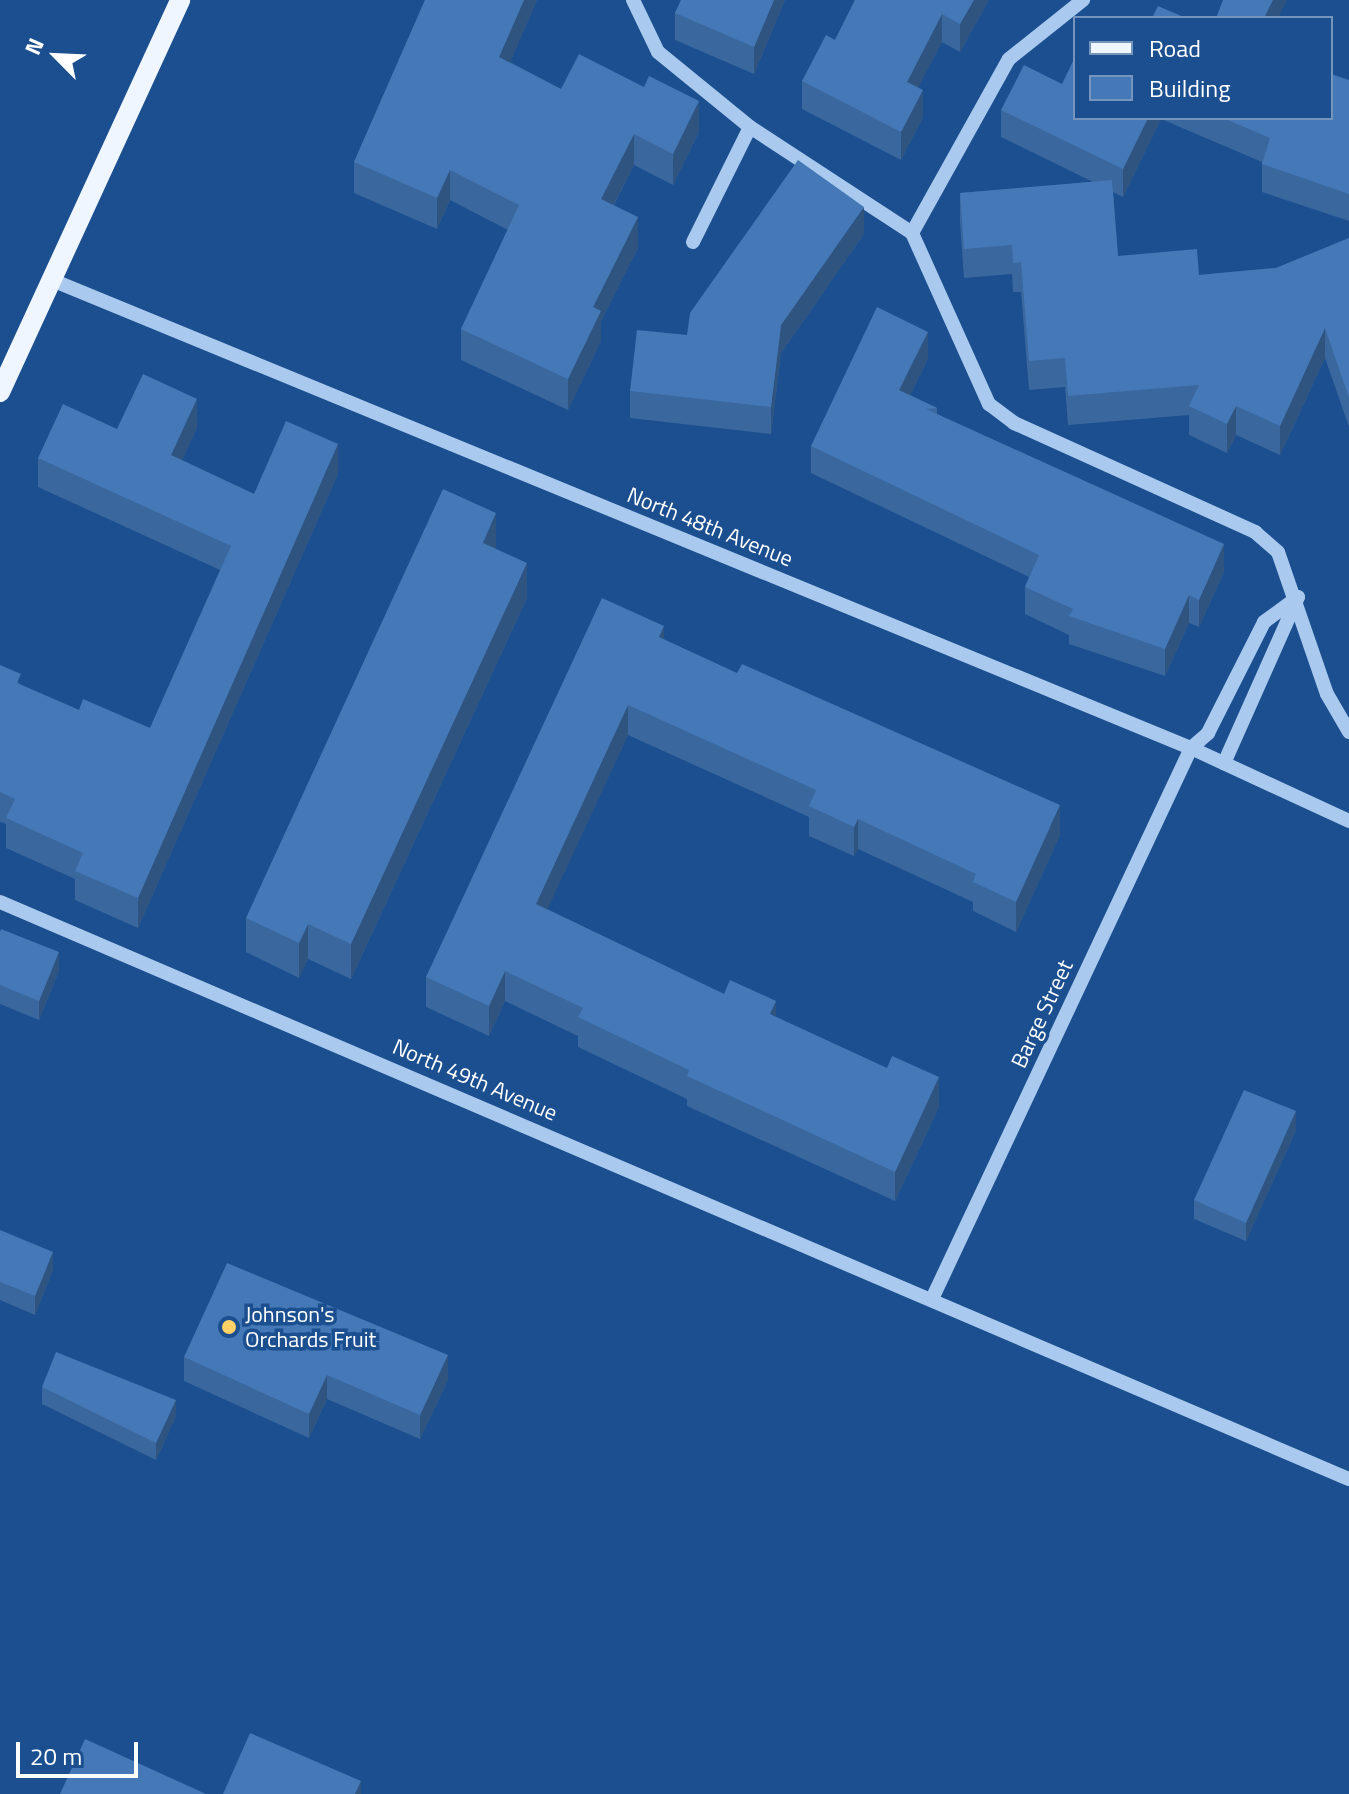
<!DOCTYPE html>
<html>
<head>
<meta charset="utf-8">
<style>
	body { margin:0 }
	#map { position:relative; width:1349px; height:1794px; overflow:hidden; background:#1b4f8f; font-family:"Titillium Web",sans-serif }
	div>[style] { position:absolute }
	.minor>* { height:14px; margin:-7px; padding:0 7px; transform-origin:7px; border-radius:7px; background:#a9c9ee }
	.major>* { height:20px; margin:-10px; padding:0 10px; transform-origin:10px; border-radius:10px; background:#f0f6ff }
	.wall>* { inset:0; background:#3a679d }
	.shaded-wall>* { inset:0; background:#305480 }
	.building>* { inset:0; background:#4478b7 }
	.dots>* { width:22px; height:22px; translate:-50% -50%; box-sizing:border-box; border:4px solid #1b4f8f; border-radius:50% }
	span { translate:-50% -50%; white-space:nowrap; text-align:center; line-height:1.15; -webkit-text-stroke:7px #1b4f8f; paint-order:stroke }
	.street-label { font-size:22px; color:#fff }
	.poi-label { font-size:22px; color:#fff }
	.left { translate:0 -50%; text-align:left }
	.legend { position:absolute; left:1073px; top:16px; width:260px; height:104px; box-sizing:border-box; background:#1b4f8f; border:2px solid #7695bc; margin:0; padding:10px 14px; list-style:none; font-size:24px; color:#fff }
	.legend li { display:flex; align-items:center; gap:16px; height:40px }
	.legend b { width:40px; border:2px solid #7695bc }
	.north { position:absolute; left:16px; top:16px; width:80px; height:80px; -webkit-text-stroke:6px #1b4f8f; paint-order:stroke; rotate:294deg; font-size:22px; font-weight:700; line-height:32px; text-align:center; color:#fff }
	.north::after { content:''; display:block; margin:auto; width:28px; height:36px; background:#fff; clip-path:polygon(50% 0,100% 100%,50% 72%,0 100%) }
	.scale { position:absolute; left:16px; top:1742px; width:122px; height:36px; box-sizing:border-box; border:4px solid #fff; border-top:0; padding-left:10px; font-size:24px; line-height:28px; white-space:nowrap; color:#fff; -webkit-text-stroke:6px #1b4f8f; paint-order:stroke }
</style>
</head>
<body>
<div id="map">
	<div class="minor">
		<div style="left:633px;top:0;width:58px;rotate:64.3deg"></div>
		<div style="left:658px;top:52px;width:119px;rotate:39.2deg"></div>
		<div style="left:750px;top:127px;width:194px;rotate:33.2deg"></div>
		<div style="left:912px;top:233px;width:188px;rotate:65.8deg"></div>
		<div style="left:989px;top:404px;width:31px;rotate:37deg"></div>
		<div style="left:1014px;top:423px;width:265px;rotate:24.3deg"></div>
		<div style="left:1255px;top:532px;width:30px;rotate:41deg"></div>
		<div style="left:1278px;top:552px;width:150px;rotate:71deg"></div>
		<div style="left:1327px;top:694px;width:44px;rotate:59.9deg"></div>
		<div style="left:912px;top:233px;width:199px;rotate:-60.9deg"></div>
		<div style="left:1009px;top:59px;width:95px;rotate:-38.6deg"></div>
		<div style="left:693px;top:242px;width:128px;rotate:-63.6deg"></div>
		<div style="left:52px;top:280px;width:1231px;rotate:22.34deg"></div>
		<div style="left:1191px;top:748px;width:174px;rotate:24.8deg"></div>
		<div style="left:0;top:902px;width:1467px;rotate:23.16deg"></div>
		<div style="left:932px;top:1299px;width:609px;rotate:-64.82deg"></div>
		<div style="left:1191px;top:748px;width:23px;rotate:-41deg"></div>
		<div style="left:1208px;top:733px;width:124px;rotate:-63.2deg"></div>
		<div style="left:1264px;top:622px;width:42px;rotate:-36.3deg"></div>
		<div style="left:1298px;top:597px;width:182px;rotate:114deg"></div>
	</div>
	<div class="major">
		<div style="left:0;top:392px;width:431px;rotate:-65.3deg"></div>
	</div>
	<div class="wall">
		<div style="clip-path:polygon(425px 0,537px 0,510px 62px,561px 89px,699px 132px,673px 185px,634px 165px,614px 205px,638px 248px,601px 321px,601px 341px,568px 410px,461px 360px,461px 329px,508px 230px,450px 200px,437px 229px,354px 193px,354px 162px)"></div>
		<div style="clip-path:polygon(681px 0,785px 0,754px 74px,675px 40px,675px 13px)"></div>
		<div style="clip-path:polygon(855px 0,989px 0,960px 52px,942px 42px,918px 87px,923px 117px,901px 160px,802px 109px,802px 81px,835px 40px)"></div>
		<div style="clip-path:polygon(1349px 80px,1349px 221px,1262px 192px,1262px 162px,1161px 119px,1123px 197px,1113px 192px,1118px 256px,1199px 275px,1276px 268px,1349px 238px,1349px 427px,1325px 358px,1280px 455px,1236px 435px,1227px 453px,1189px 435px,1189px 415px,1068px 425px,1065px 387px,1029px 390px,1021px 292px,1013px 292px,1012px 274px,964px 278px,960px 222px,960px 193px,1093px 182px,1001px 137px,1001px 110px,1062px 84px,1075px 118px,1331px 118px)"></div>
		<div style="clip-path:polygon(864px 234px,781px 353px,771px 434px,630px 418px,630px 391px,687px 335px)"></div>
		<div style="clip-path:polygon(928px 359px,910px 395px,937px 408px,937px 414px,1224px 572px,1199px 627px,1189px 623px,1165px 676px,1069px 644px,1069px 635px,1025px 614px,1025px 587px,1029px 577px,811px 473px,811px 446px)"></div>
		<div style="clip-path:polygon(197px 428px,182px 460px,254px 494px,338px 474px,138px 928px,75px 900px,75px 879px,6px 848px,6px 824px,0 822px,0 665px,21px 685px,79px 710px,150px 728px,220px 570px,38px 487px,38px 458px)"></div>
		<div style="clip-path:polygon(496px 549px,527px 598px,351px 979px,308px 959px,299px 978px,246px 952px,246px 918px)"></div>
		<div style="clip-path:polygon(664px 640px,1060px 835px,1016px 932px,973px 911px,973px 902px,858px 849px,854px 856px,809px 836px,809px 817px,628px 735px,547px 909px,724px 994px,776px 1017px,939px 1107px,895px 1201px,687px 1106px,687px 1099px,578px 1047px,578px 1036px,505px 1001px,489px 1036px,426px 1007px,426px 977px)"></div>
		<div style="clip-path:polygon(0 932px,59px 971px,39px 1020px,0 1004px)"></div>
		<div style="clip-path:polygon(1296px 1130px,1246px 1241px,1194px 1219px,1194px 1200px)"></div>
		<div style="clip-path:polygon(0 1230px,53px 1270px,35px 1315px,0 1300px)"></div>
		<div style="clip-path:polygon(184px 1357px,448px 1380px,420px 1439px,327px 1399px,309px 1438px,184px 1381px)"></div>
		<div style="clip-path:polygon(42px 1387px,176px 1416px,156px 1460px,42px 1404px)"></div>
	</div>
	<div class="shaded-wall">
		<div style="clip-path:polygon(524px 0,537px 0,499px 88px,499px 57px)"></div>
		<div style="clip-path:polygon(774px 0,785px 0,754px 74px,754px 47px)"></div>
		<div style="clip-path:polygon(974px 0,989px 0,960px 52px,960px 24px)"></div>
		<div style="clip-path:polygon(1273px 0,1287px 0,1278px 18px,1264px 18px)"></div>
		<div style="clip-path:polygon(942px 14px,942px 42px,907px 109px,907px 82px)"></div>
		<div style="clip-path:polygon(923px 90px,923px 117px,901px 160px,901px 132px)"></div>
		<div style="clip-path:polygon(699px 101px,699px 132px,673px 185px,673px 154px)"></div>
		<div style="clip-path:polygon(1148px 118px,1161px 119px,1123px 197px,1123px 169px)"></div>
		<div style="clip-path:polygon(634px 134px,634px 165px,601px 229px,601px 199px)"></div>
		<div style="clip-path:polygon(450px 170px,450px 200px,437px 229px,437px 198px)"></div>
		<div style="clip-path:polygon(864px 207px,864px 234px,781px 353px,771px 434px,771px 407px,781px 325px)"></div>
		<div style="clip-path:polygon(638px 217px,638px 248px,601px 321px,601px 341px,568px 410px,568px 379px,593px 307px)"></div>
		<div style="clip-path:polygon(1325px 328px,1325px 358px,1280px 455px,1280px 426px)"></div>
		<div style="clip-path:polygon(928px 332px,928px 359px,899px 417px,899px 390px)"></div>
		<div style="clip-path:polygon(197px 399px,197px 428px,171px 484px,171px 455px)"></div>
		<div style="clip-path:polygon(1236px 406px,1236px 435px,1227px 453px,1227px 424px)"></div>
		<div style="clip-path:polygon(338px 444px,338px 474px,138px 928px,138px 898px)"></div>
		<div style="clip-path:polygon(496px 513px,496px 548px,483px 578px,483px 543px)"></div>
		<div style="clip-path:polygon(1224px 544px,1224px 572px,1199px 627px,1199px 600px)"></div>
		<div style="clip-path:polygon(527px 563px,527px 598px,351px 979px,351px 944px)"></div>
		<div style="clip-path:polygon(1189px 595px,1189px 623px,1165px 676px,1165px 649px)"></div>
		<div style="clip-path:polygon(664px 626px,664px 656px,659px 637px)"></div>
		<div style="clip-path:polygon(628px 705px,628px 735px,536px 934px,536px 904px)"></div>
		<div style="clip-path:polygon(1060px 805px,1060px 835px,1016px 932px,1016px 902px)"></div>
		<div style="clip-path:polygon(858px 819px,858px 849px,854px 856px,854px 827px)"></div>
		<div style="clip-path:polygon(308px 924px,308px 959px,299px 978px,299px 943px)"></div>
		<div style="clip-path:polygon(59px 952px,59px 971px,39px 1020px,39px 1001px)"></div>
		<div style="clip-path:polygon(505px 971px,505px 1001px,489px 1036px,489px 1006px)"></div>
		<div style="clip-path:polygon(776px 1001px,776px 1031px,770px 1014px)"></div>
		<div style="clip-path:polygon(939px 1077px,939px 1107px,895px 1201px,895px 1172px)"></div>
		<div style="clip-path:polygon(1296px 1111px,1296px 1130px,1246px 1241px,1246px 1223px)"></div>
		<div style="clip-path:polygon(53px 1252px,53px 1270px,35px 1315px,35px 1296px)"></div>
		<div style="clip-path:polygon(448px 1355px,448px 1380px,420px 1439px,420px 1415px)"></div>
		<div style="clip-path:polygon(327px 1375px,327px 1399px,309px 1438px,309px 1414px)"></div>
		<div style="clip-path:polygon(176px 1400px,176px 1416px,156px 1460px,156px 1443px)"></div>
		<div style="clip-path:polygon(361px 1781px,361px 1794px,355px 1794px)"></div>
	</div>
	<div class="building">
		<div style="clip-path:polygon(425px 0,524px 0,499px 57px,561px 89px,579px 54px,644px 87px,649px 76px,699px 101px,673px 154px,634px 134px,601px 199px,638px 217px,593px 307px,601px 311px,568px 379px,461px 329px,519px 205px,450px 170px,437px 198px,354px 162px)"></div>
		<div style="clip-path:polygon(681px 0,774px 0,754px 47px,675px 13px)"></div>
		<div style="clip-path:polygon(855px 0,974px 0,960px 24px,942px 14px,907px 82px,923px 90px,901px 132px,802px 81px,826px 35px,835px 40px)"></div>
		<div style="clip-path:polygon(1223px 0,1273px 0,1264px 18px,1216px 18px)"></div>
		<div style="clip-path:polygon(1158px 6px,1186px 18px,1152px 18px)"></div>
		<div style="clip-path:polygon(1075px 57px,1075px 118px,1148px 118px,1123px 169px,1001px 110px,1024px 65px,1062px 84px)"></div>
		<div style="clip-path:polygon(1331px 74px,1349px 80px,1349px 194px,1262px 164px,1270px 138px,1223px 118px,1331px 118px)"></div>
		<div style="clip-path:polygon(798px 160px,864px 207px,781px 325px,771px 407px,630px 391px,637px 330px,687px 335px,690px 313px)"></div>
		<div style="clip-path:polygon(1112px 180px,1118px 256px,1197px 249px,1199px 275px,1276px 268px,1349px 238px,1349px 398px,1325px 328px,1280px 426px,1236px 406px,1227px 424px,1189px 406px,1199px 385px,1068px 396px,1065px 358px,1029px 361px,1021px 262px,1013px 263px,1012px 245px,964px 249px,960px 193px)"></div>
		<div style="clip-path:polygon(877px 307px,928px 332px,899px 390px,937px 408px,926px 409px,1224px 544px,1199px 600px,1189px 595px,1165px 649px,1069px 616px,1073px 609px,1025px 587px,1039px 555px,811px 446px)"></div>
		<div style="clip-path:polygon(143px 374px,197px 399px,171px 455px,254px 494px,286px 421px,338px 444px,138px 898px,75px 871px,83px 853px,6px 818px,15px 799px,0 792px,0 665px,21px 674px,17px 683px,79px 710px,83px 699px,150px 728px,231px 546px,38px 458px,63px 404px,117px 429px)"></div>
		<div style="clip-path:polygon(443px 489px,496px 513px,483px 543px,527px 563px,351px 944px,308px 924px,299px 943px,246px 918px)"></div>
		<div style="clip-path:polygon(602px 598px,664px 626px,659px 637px,737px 673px,742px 664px,1060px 805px,1016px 902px,973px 882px,976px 874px,858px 819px,854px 827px,809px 806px,816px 790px,628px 705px,536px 904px,724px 994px,730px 980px,776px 1001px,770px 1014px,887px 1068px,892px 1056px,939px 1077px,895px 1172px,687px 1076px,689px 1070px,578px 1017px,583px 1008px,505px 971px,489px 1006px,426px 977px)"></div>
		<div style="clip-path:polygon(1px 929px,59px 952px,39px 1001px,0 985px,0 932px)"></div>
		<div style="clip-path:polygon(1244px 1090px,1296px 1111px,1246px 1223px,1194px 1200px)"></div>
		<div style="clip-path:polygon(0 1230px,53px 1252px,35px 1296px,0 1282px)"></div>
		<div style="clip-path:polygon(227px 1263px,448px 1355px,420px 1415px,327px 1375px,309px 1414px,184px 1357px)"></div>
		<div style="clip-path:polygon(56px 1352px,176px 1400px,156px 1443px,42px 1387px)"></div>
		<div style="clip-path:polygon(250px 1733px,361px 1781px,355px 1794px,223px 1794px)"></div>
		<div style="clip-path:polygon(85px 1739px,206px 1794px,60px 1794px)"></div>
	</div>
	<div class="dots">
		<div style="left:229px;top:1327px;background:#ffd166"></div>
	</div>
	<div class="street-label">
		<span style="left:710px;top:527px;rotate:22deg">North 48th Avenue</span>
		<span style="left:1042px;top:1014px;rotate:-65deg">Barge Street</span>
		<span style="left:475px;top:1080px;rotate:23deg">North 49th Avenue</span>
	</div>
	<div class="poi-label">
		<span class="left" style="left:245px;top:1327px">Johnson's<br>Orchards Fruit</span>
	</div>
	<ul class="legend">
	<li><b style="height:10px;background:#f0f6ff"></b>Road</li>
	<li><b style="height:22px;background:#4478b7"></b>Building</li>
	</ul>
	<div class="north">N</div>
	<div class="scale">20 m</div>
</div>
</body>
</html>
